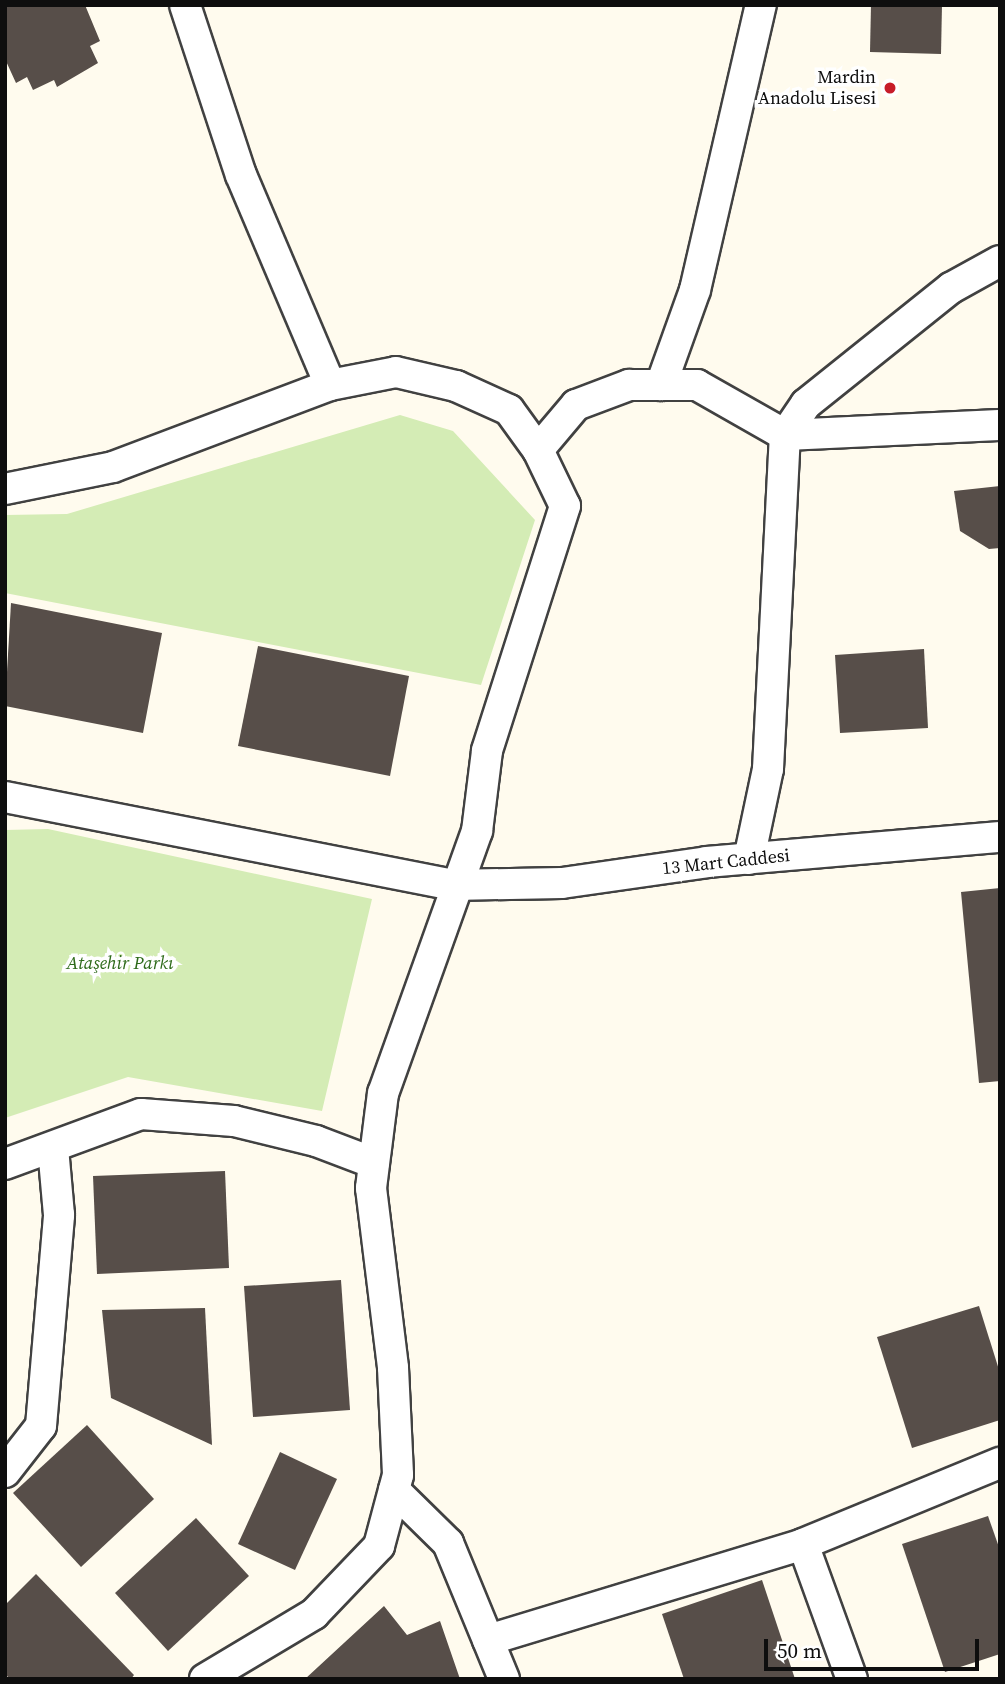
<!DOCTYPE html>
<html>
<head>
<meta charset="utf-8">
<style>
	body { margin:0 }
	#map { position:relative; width:1005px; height:1684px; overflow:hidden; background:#fffbee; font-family:"Source Serif 4",serif }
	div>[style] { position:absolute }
	.green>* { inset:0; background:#d4ecb5 }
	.building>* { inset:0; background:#574e49 }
	.roads { filter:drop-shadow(2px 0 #414141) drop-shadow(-2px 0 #414141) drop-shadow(0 2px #414141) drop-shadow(0 -2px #414141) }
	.minor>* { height:30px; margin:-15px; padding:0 15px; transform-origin:15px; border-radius:15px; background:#fff }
	.dots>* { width:19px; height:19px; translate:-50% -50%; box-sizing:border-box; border:4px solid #fff; border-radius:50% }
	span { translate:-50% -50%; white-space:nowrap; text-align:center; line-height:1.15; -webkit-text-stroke:7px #fff; paint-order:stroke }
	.poi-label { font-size:18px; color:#0e0e0e }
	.right { translate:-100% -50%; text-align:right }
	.street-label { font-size:18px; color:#0e0e0e }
	.park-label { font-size:18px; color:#2d6a19; font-style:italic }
	.frame { position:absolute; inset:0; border:7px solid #0e0e0e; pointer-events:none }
	.scale { position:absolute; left:764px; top:1639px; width:215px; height:32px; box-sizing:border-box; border:4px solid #0e0e0e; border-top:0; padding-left:9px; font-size:21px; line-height:24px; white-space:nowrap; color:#0e0e0e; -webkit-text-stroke:5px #fff; paint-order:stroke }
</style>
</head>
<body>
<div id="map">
	<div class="green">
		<div style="clip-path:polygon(400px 415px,453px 431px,535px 520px,481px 685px,5px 593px,5px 515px,67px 514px)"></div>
		<div style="clip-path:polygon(48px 829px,372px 899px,322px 1111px,128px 1077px,5px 1118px,5px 830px)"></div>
	</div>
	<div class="building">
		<div style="clip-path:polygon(5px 5px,85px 5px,100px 41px,90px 46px,98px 63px,57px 87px,54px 80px,33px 90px,27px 77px,16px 83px,5px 59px)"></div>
		<div style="clip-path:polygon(871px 5px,942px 5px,941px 54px,870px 52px)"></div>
		<div style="clip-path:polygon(1000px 486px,1000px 548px,989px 549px,960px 531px,954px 491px)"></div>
		<div style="clip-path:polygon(11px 603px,162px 633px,143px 733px,5px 706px)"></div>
		<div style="clip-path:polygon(258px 646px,409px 676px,390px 776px,238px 746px)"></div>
		<div style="clip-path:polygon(924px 649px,928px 728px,840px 733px,835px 655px)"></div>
		<div style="clip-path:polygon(1000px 888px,1000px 1081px,979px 1083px,961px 892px)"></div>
		<div style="clip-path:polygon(225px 1171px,229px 1268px,97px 1274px,93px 1176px)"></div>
		<div style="clip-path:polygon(341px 1280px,350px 1410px,253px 1417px,244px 1286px)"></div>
		<div style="clip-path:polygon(979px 1306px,1000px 1373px,1000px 1420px,912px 1448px,877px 1337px)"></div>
		<div style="clip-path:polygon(205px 1308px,212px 1445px,111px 1398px,102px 1310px)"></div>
		<div style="clip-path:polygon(87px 1425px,154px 1499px,81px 1567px,13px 1493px)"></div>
		<div style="clip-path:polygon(280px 1452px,337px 1479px,295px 1570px,238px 1544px)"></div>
		<div style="clip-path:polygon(988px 1516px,1000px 1550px,1000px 1654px,945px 1672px,902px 1544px)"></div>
		<div style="clip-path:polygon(196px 1518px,249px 1576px,168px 1651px,115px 1593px)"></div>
		<div style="clip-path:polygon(36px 1574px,134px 1675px,131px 1679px,10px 1679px,5px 1674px,5px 1605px)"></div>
		<div style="clip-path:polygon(762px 1580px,795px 1679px,684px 1679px,662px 1614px)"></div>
		<div style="clip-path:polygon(384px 1606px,407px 1635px,440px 1621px,460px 1679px,305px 1679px)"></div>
	</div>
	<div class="roads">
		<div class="minor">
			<div style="left:185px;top:5px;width:179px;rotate:71.8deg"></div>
			<div style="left:241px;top:175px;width:228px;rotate:67deg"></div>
			<div style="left:661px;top:385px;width:101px;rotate:-70.3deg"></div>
			<div style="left:695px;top:290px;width:293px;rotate:-77deg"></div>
			<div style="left:538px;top:450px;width:59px;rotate:-49.8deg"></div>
			<div style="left:576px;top:405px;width:57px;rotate:-20.7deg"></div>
			<div style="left:629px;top:385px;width:68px"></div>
			<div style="left:697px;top:385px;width:101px;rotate:29.6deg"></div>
			<div style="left:785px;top:435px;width:215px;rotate:-2.7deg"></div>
			<div style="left:5px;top:489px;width:110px;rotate:-11.5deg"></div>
			<div style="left:113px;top:467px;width:232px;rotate:-20.7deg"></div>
			<div style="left:330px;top:385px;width:67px;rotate:-11.1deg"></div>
			<div style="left:396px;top:372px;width:62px;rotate:13.1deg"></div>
			<div style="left:456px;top:386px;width:58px;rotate:24.4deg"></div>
			<div style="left:509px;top:410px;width:49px;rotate:54.1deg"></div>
			<div style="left:538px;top:450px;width:62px;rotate:64.3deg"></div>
			<div style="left:565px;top:506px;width:257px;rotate:107.7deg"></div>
			<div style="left:487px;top:751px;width:81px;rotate:97.1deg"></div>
			<div style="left:477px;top:831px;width:278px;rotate:109.7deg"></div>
			<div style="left:383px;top:1093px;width:96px;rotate:97.2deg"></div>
			<div style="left:371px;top:1188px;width:181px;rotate:83deg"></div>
			<div style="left:393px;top:1368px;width:107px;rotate:87.3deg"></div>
			<div style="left:398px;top:1475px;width:73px;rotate:105deg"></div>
			<div style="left:379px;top:1546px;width:94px;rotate:133.7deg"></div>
			<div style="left:314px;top:1614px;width:127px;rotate:149.2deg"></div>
			<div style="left:5px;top:797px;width:457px;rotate:11.1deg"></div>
			<div style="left:453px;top:885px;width:109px;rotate:-1.1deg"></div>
			<div style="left:562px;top:883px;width:147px;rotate:-8.2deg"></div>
			<div style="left:707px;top:862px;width:294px;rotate:-4.9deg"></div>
			<div style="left:749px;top:859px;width:92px;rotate:-78.1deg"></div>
			<div style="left:768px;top:769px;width:334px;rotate:-87.1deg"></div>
			<div style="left:785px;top:435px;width:37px;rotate:-56deg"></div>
			<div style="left:806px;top:404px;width:186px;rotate:-38.7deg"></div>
			<div style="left:951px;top:288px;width:56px;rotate:-28.9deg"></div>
			<div style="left:5px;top:1164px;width:145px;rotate:-20.2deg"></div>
			<div style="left:141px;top:1114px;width:93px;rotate:4.3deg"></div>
			<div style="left:234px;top:1121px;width:84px;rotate:13.7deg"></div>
			<div style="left:316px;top:1141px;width:62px;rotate:20.8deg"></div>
			<div style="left:5px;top:1472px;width:58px;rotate:-52deg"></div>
			<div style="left:41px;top:1426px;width:212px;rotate:-85.1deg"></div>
			<div style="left:59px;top:1215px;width:67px;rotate:-95.1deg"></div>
			<div style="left:394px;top:1490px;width:76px;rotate:44.5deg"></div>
			<div style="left:448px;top:1543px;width:147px;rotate:67.6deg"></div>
			<div style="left:803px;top:1544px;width:144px;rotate:70.1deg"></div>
			<div style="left:488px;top:1640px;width:329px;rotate:-16.9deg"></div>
			<div style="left:803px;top:1544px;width:213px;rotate:-22.4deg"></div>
		</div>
	</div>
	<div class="dots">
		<div style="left:890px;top:88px;background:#c71c2a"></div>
	</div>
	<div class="poi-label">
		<span class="right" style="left:876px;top:88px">Mardin<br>Anadolu Lisesi</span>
	</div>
	<div class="street-label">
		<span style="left:726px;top:862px;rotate:-6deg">13 Mart Caddesi</span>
	</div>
	<div class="park-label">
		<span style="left:120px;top:963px">Ataşehir Parkı</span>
	</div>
	<div class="frame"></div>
	<div class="scale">50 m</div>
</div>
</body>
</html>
